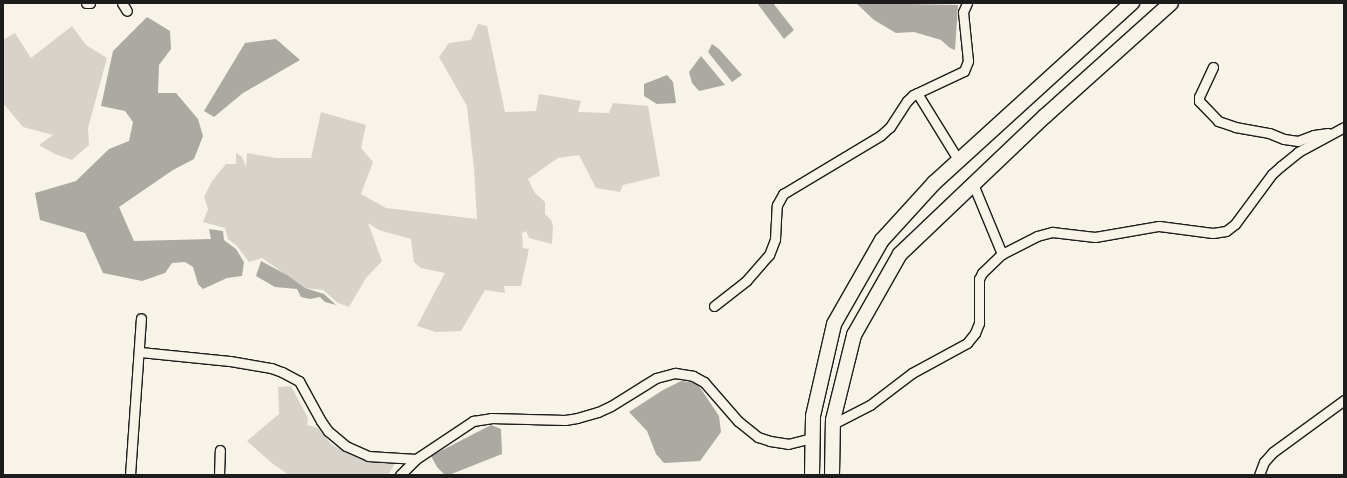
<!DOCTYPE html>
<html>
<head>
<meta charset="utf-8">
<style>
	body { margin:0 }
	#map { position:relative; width:1347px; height:478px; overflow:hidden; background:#f7f3e8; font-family:Sriracha,sans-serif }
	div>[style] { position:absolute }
	.green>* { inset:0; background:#d7d3cb }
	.water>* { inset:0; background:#aca9a2 }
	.roads { filter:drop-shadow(1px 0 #1c1c1c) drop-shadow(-1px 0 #1c1c1c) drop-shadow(0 1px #1c1c1c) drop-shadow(0 -1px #1c1c1c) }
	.street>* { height:9px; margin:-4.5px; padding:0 4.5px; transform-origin:4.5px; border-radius:4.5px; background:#f7f3e8 }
	.primary>* { height:14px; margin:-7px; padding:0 7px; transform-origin:7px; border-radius:7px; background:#f7f3e8 }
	span { translate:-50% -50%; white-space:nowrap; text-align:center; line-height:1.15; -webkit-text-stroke:4px #f7f3e8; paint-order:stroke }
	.frame { position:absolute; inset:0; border:4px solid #1c1c1c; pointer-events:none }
</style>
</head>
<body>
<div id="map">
	<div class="green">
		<div style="clip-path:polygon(478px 24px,487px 26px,505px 112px,536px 111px,539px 94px,581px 101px,578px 112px,609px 113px,613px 103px,648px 106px,660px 176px,623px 185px,620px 192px,596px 188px,579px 155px,558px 158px,528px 179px,535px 193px,545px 202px,545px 214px,551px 220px,553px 227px,552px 244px,529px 238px,526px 231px,522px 233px,523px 248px,529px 249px,521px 286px,504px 286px,505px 293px,485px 290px,461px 331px,436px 332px,417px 326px,445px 273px,421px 268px,414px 262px,411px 239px,379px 230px,368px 223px,382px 261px,366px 278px,349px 307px,338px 303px,323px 290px,305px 288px,262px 258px,249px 262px,237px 246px,228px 239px,225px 228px,203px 222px,208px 209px,204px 197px,212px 181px,226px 164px,236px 164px,236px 153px,242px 157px,246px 167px,247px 153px,276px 158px,311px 158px,321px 112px,366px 125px,361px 148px,373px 162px,361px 194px,386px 208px,477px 219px,474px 169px,467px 106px,439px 57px,449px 43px,471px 40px)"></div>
		<div style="clip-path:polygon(72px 26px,86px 45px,107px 58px,88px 128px,89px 145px,72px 160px,55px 154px,39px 145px,53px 135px,23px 127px,3px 103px,3px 40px,15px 33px,31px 58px)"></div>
		<div style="clip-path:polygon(291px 386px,308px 418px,307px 425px,318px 428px,332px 445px,351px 454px,385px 463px,396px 462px,388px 475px,289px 475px,273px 464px,247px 441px,279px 414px,278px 387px)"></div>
	</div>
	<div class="water">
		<div style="clip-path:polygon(757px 3px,773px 3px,794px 30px,784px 39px)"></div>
		<div style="clip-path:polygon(856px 3px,958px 5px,955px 50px,950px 48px,941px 40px,914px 32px,896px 33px,874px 20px)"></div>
		<div style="clip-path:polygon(147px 17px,170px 31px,171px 49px,159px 65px,158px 93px,176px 93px,198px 119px,203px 136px,194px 159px,173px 170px,119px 207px,134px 241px,211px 239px,209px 229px,223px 231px,224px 240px,236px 249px,244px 262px,242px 276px,227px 278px,203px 289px,198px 284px,193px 267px,185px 262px,172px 263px,165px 273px,142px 281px,103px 273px,85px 233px,40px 220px,35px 193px,76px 181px,109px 149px,129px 141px,133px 122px,125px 111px,101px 106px,113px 51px)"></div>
		<div style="clip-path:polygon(276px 39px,300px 60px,243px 93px,214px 117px,204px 111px,245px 43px)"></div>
		<div style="clip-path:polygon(712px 44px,719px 49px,742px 75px,732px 82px,708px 52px)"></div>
		<div style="clip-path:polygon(701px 56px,725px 85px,699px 91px,692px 83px,689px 72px)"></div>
		<div style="clip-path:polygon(667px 75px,673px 82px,676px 103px,657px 104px,644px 96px,644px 84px)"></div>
		<div style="clip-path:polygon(261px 261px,287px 275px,305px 288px,324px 294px,336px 305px,325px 302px,320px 297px,310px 299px,301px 297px,297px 289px,275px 287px,256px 276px)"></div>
		<div style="clip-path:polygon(681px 381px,697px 383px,719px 416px,721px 432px,700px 461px,664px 463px,656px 454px,647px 431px,629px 412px,663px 390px)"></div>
		<div style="clip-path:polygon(491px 425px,501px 429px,502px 454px,449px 475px,445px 475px,437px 467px,431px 456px)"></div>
	</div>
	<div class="roads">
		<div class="street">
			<div style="left:86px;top:3px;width:4px"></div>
			<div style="left:122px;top:3px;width:9px;rotate:58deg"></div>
			<div style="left:1213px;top:67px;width:33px;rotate:115deg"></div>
			<div style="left:1199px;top:97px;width:4px;rotate:90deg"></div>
			<div style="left:1199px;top:101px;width:28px;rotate:46deg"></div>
			<div style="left:1218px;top:121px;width:18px;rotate:19deg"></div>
			<div style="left:1235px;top:127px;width:35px;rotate:10deg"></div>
			<div style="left:1269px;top:133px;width:16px;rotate:22deg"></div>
			<div style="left:1284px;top:139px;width:14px;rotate:8deg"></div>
			<div style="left:1298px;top:141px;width:17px;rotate:-21deg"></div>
			<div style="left:1314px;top:135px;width:14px;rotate:-8deg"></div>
			<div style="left:917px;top:93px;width:80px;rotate:58.3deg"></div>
			<div style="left:973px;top:184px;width:76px;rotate:67.5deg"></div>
			<div style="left:714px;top:306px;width:41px;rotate:-38deg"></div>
			<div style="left:746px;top:281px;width:35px;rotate:-49deg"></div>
			<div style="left:769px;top:255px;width:17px;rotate:-69deg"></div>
			<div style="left:775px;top:239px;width:34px;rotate:-87deg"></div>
			<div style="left:777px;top:205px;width:13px;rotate:-61deg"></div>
			<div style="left:783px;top:194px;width:114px;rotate:-31deg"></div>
			<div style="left:881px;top:135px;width:12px;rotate:-42deg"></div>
			<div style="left:890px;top:127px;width:31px;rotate:-57deg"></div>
			<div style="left:907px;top:101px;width:8px;rotate:-45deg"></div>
			<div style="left:913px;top:95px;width:56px;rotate:-25.2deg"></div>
			<div style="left:964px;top:71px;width:11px;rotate:-68deg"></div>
			<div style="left:968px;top:61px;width:49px;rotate:-95.8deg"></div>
			<div style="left:963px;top:12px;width:10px;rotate:-66deg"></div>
			<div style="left:140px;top:352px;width:90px;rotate:5.7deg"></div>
			<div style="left:230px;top:361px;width:42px;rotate:9.7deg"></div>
			<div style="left:271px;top:368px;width:12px;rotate:20deg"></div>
			<div style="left:282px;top:372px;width:19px;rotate:28deg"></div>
			<div style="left:299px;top:381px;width:46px;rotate:61.2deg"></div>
			<div style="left:321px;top:421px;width:12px;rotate:55deg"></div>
			<div style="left:328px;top:431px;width:23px;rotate:40deg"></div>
			<div style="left:346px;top:446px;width:24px;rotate:24deg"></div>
			<div style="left:368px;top:456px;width:48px;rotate:3.6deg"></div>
			<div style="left:833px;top:424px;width:42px;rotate:-27.2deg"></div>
			<div style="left:870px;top:405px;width:53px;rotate:-37.3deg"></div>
			<div style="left:912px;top:373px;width:63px;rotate:-28.6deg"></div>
			<div style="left:967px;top:343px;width:13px;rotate:-51deg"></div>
			<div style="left:975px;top:333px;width:11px;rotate:-68deg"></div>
			<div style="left:979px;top:323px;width:44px;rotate:-90deg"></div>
			<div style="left:979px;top:279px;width:7px;rotate:-63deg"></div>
			<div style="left:982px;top:273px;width:28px;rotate:-44deg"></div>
			<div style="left:1002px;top:254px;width:39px;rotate:-27deg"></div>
			<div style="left:1037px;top:236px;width:16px;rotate:-15deg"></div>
			<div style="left:1052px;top:232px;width:43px;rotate:6.6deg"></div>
			<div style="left:1095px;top:237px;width:65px;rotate:-9.8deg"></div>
			<div style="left:1159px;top:226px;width:54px;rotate:7.4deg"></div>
			<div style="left:1213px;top:233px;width:13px;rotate:-9deg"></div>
			<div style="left:1226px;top:231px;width:11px;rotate:-38deg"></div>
			<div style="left:1235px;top:224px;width:62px;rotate:-53.5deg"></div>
			<div style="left:1272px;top:174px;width:12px;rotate:-42deg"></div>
			<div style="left:1281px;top:166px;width:22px;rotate:-39deg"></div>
			<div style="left:1298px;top:152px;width:52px;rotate:-28.5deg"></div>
			<div style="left:130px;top:475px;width:157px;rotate:-86deg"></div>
			<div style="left:219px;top:475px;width:25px;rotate:-88deg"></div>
			<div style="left:400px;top:475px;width:23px;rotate:-45deg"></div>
			<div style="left:416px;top:459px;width:69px;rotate:-33.7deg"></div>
			<div style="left:473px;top:421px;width:18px;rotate:-9deg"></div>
			<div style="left:491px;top:418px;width:74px;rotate:1.5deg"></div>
			<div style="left:565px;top:420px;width:12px;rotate:-9deg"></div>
			<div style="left:577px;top:418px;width:22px;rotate:-16deg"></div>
			<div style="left:598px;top:412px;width:14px;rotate:-25deg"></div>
			<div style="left:611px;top:406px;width:53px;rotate:-31.9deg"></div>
			<div style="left:656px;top:378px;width:20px;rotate:-15deg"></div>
			<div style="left:675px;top:373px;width:18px;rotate:9deg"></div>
			<div style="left:693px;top:376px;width:13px;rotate:29deg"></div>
			<div style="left:704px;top:382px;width:52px;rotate:48.9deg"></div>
			<div style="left:738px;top:421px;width:26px;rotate:39deg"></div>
			<div style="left:758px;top:437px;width:13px;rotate:18deg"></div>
			<div style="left:770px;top:441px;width:18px;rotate:9deg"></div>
			<div style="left:788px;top:444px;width:25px;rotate:-14deg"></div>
			<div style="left:1259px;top:475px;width:14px;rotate:-69deg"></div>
			<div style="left:1264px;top:462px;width:13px;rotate:-48deg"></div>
			<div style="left:1273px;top:452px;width:88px;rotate:-36.2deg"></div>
		</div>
		<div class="primary">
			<div style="left:812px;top:475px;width:59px;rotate:-89deg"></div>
			<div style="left:813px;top:416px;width:94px;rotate:-77.1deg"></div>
			<div style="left:834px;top:324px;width:97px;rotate:-60.3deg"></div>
			<div style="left:882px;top:240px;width:77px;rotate:-47.6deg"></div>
			<div style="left:934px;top:183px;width:268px;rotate:-42.3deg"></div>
			<div style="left:832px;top:475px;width:55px;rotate:-89deg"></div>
			<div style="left:833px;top:420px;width:88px;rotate:-76.1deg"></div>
			<div style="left:854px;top:335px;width:93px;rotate:-60.4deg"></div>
			<div style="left:900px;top:254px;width:200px;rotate:-43.6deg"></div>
			<div style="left:1045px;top:116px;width:169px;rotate:-41.9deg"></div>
		</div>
	</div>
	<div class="frame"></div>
</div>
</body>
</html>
